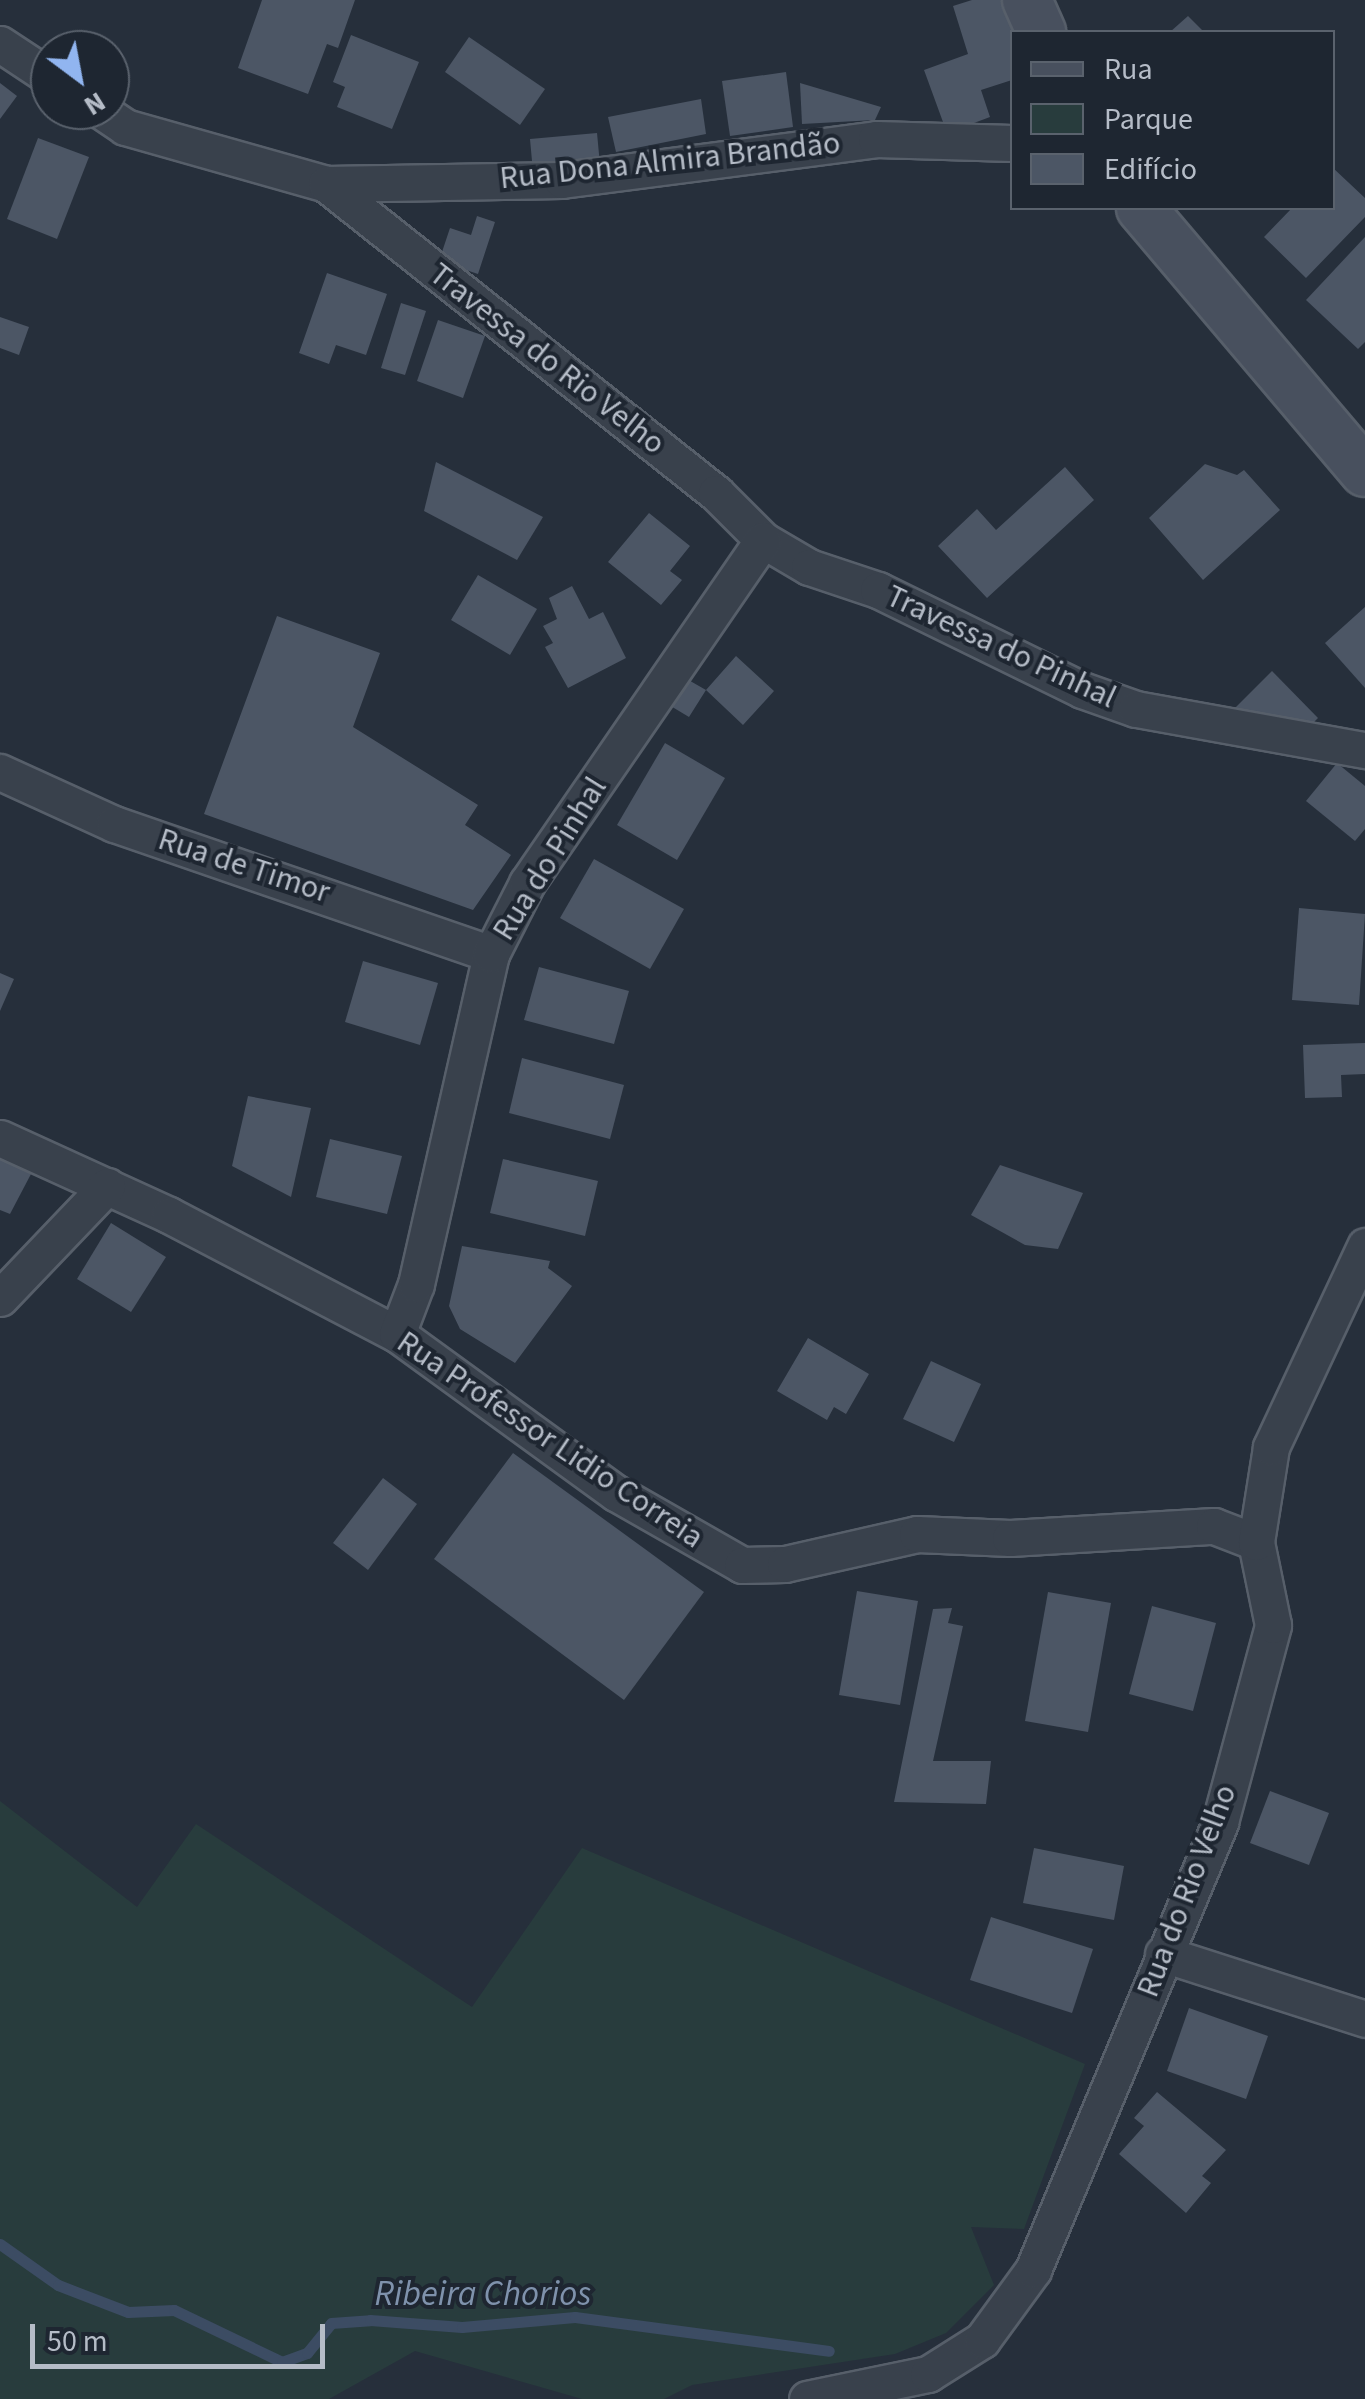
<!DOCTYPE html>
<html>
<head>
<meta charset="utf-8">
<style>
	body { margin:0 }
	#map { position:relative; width:1365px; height:2399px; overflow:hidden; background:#262f3b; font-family:"Source Sans 3",sans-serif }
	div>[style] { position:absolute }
	.green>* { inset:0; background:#283c3d }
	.stream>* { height:11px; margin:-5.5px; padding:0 5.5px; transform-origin:5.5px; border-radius:5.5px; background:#3c4c63 }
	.building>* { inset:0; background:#4c5665 }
	.roads { filter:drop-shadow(2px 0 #575f6a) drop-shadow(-2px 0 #575f6a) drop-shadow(0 2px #575f6a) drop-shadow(0 -2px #575f6a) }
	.minor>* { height:35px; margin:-17.5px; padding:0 17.5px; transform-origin:17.5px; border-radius:17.5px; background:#39414c }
	.secondary>* { height:48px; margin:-24px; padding:0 24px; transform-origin:24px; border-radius:24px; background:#48505e }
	span { translate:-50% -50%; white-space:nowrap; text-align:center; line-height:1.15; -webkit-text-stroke:8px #1e2631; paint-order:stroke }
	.street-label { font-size:32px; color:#b5bcc7 }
	.water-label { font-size:35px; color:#7f92ac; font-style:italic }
	.legend { position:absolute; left:1010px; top:30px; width:325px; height:180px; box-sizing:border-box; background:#1e2631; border:2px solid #5a626d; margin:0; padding:12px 18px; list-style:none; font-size:30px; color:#b5bcc7 }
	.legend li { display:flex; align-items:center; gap:20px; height:50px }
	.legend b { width:50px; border:2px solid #5a626d }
	.north { position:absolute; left:30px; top:30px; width:100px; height:100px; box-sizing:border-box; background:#1e2631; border:2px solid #5a626d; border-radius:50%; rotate:148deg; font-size:28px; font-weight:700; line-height:40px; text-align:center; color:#b5bcc7 }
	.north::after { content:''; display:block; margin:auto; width:35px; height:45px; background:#91b5f0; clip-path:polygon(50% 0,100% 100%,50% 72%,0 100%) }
	.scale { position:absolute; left:30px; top:2324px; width:295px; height:45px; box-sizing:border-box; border:5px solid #b5bcc7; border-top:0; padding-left:12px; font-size:30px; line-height:35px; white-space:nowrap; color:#b5bcc7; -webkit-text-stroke:8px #1e2631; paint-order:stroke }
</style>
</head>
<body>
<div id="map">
	<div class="green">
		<div style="clip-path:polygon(0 1801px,137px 1907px,196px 1824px,472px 2007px,582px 1848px,1085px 2064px,1024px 2229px,971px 2227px,994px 2285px,946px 2333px,895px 2354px,692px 2385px,664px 2399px,582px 2399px,415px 2351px,329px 2399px,0 2399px)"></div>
	</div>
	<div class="stream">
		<div style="left:0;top:2244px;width:71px;rotate:35.3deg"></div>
		<div style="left:58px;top:2285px;width:75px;rotate:21.1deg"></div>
		<div style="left:128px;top:2312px;width:46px;rotate:-2.5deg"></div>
		<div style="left:174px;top:2310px;width:120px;rotate:25.7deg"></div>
		<div style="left:282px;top:2362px;width:27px;rotate:-20deg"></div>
		<div style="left:307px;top:2353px;width:38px;rotate:-51deg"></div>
		<div style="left:331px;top:2323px;width:39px;rotate:-4deg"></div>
		<div style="left:370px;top:2320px;width:92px;rotate:4.4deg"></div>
		<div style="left:462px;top:2327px;width:113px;rotate:-5.1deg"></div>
		<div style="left:575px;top:2317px;width:256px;rotate:7.6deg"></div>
	</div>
	<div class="building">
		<div style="clip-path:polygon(262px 0,355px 0,338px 48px,327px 44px,308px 94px,238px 68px)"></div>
		<div style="clip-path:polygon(972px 0,1004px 0,1015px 32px,1012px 80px,981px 90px,990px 117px,947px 133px,924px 70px,968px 54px,953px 6px)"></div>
		<div style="clip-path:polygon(1188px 16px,1204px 32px,1170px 32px)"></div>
		<div style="clip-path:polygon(351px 35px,419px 62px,392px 129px,337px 107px,345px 87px,333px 82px)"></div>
		<div style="clip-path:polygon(469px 37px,545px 89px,520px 125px,445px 72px)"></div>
		<div style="clip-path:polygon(786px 72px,793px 127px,730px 136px,722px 81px)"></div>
		<div style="clip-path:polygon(0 83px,17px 96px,0 119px)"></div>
		<div style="clip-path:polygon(800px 83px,881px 107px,875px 120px,802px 124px)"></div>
		<div style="clip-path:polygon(701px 99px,706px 134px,616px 152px,608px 117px)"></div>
		<div style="clip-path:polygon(597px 133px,600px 165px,533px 172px,530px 139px)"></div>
		<div style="clip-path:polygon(38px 138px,89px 157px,57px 239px,7px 219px)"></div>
		<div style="clip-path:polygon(1332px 167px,1365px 198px,1365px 217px,1306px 278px,1264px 237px,1292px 208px,1332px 208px)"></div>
		<div style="clip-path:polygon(477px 216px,495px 222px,478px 274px,439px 261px,450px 228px,471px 235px)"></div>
		<div style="clip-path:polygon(1365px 237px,1365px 342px,1358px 349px,1306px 300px)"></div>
		<div style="clip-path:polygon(327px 273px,387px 294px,366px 355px,336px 345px,329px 364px,299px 353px)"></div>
		<div style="clip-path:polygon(401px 303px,426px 311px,405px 375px,381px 368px)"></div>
		<div style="clip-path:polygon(0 317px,29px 327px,19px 355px,0 348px)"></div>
		<div style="clip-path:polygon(438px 320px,485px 336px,463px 398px,417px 381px)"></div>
		<div style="clip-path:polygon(436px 462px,543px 517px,517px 560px,424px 511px)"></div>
		<div style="clip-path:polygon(1205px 464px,1237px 475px,1244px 470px,1280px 510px,1203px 580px,1149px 518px)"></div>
		<div style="clip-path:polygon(1065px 467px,1094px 500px,987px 598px,938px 546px,977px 509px,996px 530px)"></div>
		<div style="clip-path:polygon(649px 513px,690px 546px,670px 571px,682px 580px,661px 605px,608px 562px)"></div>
		<div style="clip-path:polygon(478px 575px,537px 609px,510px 655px,451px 620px)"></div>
		<div style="clip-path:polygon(572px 586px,589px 619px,603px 612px,626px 658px,568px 688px,545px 647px,553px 643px,543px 626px,557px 619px,549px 598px)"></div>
		<div style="clip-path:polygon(1365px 607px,1365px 688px,1325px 643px)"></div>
		<div style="clip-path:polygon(277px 616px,380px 653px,353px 727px,478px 805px,465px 825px,511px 855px,473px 910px,204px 814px)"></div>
		<div style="clip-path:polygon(736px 656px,774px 691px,743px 725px,706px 690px,689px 717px,669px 705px,685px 678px,706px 690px)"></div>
		<div style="clip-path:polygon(1272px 671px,1318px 718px,1304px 732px,1229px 714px)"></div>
		<div style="clip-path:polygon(665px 743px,725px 778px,677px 860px,617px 825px)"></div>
		<div style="clip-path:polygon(1337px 763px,1365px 786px,1365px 829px,1355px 841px,1306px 801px)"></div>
		<div style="clip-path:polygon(594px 859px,684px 909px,650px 969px,560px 918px)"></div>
		<div style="clip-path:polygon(1299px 908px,1365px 914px,1359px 1005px,1292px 1000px)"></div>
		<div style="clip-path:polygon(363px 961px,438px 983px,420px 1045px,345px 1022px)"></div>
		<div style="clip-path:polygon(539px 967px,629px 991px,614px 1044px,524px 1020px)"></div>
		<div style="clip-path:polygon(0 973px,14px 979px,0 1011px)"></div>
		<div style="clip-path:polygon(1365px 1043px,1365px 1074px,1341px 1075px,1342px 1097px,1305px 1098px,1303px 1045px)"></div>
		<div style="clip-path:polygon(522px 1058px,624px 1085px,610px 1139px,509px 1113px)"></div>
		<div style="clip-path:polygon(248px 1096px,311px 1108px,291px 1197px,232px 1166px)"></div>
		<div style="clip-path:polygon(330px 1139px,402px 1156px,387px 1214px,316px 1197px)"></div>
		<div style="clip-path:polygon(0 1158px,31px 1174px,10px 1214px,0 1210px)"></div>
		<div style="clip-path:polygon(503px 1159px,598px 1181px,585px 1236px,490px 1213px)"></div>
		<div style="clip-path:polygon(1000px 1165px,1083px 1193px,1058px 1249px,1025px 1245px,971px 1215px)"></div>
		<div style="clip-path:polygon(111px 1223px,166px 1257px,131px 1312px,77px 1279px)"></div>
		<div style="clip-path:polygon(462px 1246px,550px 1261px,548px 1268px,572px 1286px,515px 1363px,460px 1329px,449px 1306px)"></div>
		<div style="clip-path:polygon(808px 1338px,869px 1374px,846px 1414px,834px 1407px,827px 1420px,777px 1391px)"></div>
		<div style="clip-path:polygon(931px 1361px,981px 1384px,954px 1442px,903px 1419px)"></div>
		<div style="clip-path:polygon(513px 1453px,704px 1592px,624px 1700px,434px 1559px)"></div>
		<div style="clip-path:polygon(383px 1478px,417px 1504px,368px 1570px,333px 1543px)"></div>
		<div style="clip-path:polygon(857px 1591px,918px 1601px,900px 1705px,839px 1695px)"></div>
		<div style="clip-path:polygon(1048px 1592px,1111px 1603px,1088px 1732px,1025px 1721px)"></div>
		<div style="clip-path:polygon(1152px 1606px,1216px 1623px,1193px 1711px,1129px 1694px)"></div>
		<div style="clip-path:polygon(952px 1608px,948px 1623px,963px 1626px,933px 1761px,991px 1761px,986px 1804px,894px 1802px,933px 1609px)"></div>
		<div style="clip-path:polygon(1270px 1791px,1329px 1813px,1309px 1865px,1250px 1843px)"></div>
		<div style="clip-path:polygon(1034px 1848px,1124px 1866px,1114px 1920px,1023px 1903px)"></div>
		<div style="clip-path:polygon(991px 1917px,1093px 1949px,1072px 2013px,970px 1980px)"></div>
		<div style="clip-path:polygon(1189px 2008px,1268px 2036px,1246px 2099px,1167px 2071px)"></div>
		<div style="clip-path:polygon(1157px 2092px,1226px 2150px,1202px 2176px,1211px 2183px,1186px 2213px,1119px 2154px,1144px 2126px,1134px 2118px)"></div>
	</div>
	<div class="roads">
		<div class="minor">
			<div style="left:0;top:44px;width:60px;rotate:33.4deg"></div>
			<div style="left:100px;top:110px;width:30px;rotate:34deg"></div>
			<div style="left:125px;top:127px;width:209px;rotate:15.8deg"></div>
			<div style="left:326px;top:184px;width:236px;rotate:-1deg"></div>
			<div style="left:562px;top:180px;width:317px;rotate:-7.4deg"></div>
			<div style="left:876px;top:139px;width:136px;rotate:1.7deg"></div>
			<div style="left:326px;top:184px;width:498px;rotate:38.4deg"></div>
			<div style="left:716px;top:493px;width:66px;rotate:45deg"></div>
			<div style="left:763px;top:540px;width:53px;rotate:30.4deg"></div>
			<div style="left:809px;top:567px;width:73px;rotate:18.4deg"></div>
			<div style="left:878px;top:590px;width:227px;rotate:26.1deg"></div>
			<div style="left:1082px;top:690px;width:57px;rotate:19.4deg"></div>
			<div style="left:1136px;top:709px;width:233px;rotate:10.2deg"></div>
			<div style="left:0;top:772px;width:125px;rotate:24.5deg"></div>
			<div style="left:114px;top:824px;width:399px;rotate:19deg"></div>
			<div style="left:0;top:1138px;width:186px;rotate:24.5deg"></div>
			<div style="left:169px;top:1215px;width:257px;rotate:27.6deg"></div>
			<div style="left:397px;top:1334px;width:271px;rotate:36deg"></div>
			<div style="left:616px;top:1493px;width:145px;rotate:29.7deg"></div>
			<div style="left:742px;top:1565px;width:43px;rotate:-1.3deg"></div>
			<div style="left:785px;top:1564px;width:135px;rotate:-12.8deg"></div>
			<div style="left:917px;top:1534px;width:93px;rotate:2.5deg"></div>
			<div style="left:1010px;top:1538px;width:204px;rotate:-3.4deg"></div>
			<div style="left:1214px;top:1526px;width:45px;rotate:20.9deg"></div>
			<div style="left:0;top:1298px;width:155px;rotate:-46.3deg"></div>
			<div style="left:397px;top:1334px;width:53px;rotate:-69.2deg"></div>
			<div style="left:416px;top:1284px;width:338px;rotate:-77.2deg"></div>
			<div style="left:491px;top:954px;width:80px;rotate:-63.1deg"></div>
			<div style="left:527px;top:883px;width:416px;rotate:-55.5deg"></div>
			<div style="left:1163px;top:1954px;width:212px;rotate:17.8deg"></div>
			<div style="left:807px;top:2399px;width:124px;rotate:-11.7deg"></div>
			<div style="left:928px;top:2374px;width:64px;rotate:-32.2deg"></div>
			<div style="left:982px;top:2340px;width:87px;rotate:-53.9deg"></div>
			<div style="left:1033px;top:2270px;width:485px;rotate:-67.3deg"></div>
			<div style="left:1220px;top:1822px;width:204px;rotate:-74.9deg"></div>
			<div style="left:1273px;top:1625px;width:85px;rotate:-101.6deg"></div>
			<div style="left:1256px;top:1542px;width:96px;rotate:-81deg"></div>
			<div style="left:1271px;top:1447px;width:222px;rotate:-64.9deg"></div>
		</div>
		<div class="secondary">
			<div style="left:1027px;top:0;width:35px;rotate:66deg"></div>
			<div style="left:1141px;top:208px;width:346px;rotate:49.7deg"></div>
		</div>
	</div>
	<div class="street-label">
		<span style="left:670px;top:161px;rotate:-6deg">Rua Dona Almira Brandão</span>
		<span style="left:547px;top:359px;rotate:38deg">Travessa do Rio Velho</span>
		<span style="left:1001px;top:647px;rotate:25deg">Travessa do Pinhal</span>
		<span style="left:550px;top:859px;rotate:-58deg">Rua do Pinhal</span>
		<span style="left:244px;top:866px;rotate:18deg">Rua de Timor</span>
		<span style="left:550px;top:1440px;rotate:34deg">Rua Professor Lidio Correia</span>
		<span style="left:1187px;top:1891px;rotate:-69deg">Rua do Rio Velho</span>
	</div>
	<div class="water-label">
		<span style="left:483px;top:2294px">Ribeira Chorios</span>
	</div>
	<ul class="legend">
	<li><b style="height:12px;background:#48505e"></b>Rua</li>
	<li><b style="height:28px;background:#283c3d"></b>Parque</li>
	<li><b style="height:28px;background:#4c5665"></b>Edifício</li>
	</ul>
	<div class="north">N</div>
	<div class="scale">50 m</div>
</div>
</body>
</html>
